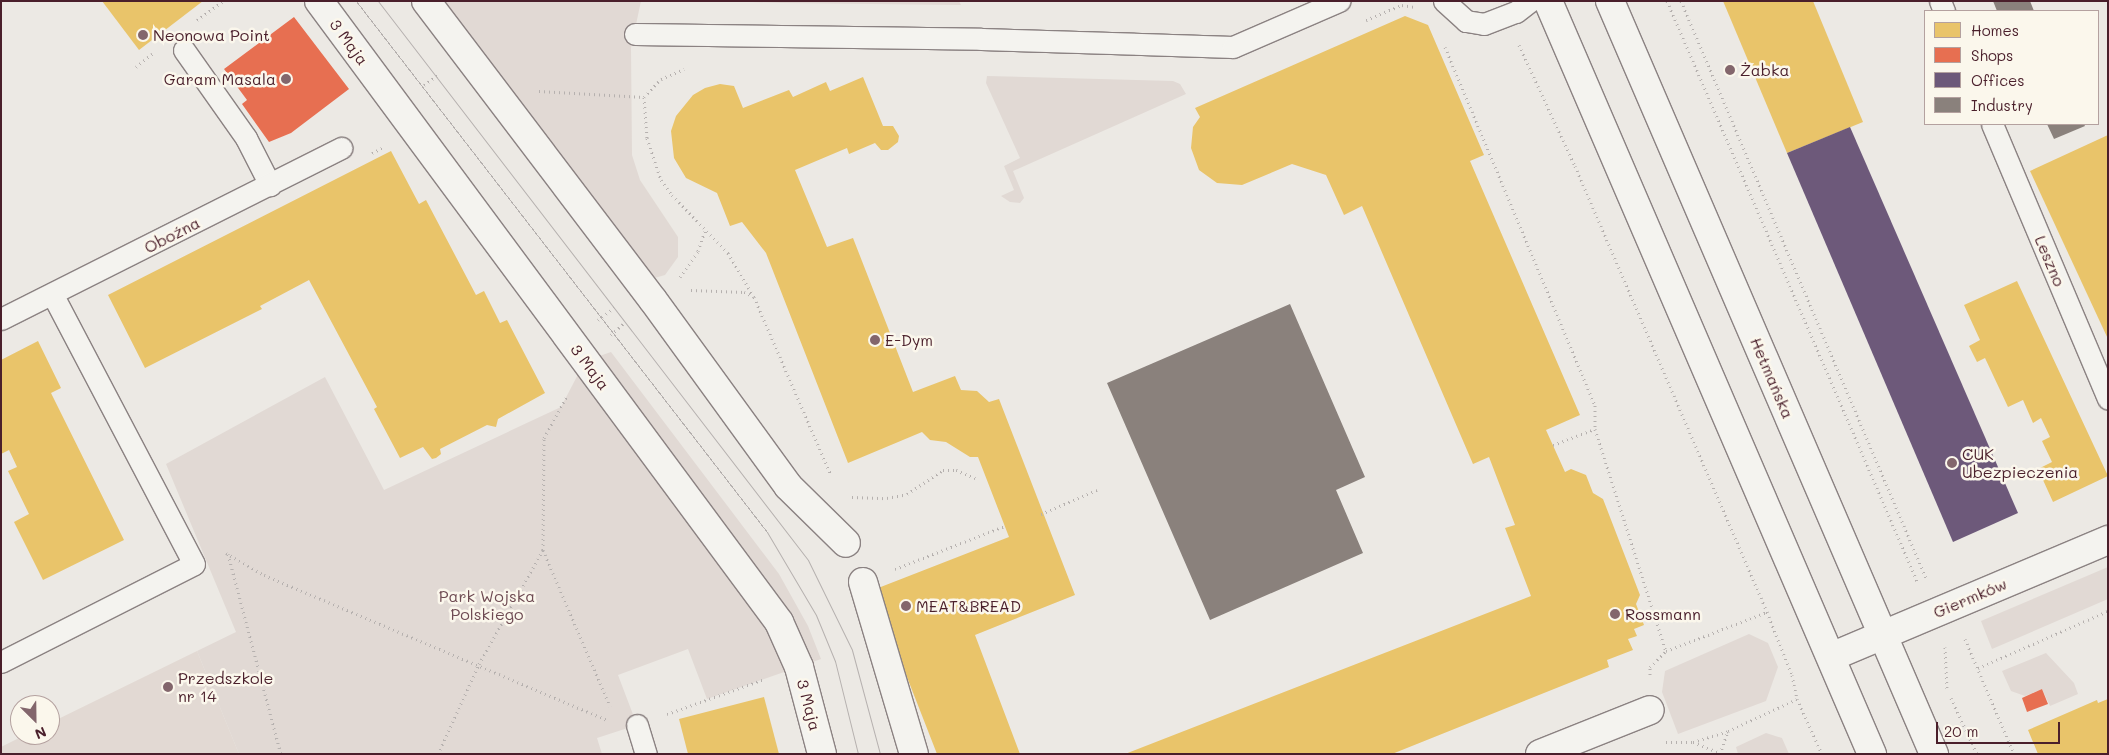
<!DOCTYPE html>
<html>
<head>
<meta charset="utf-8">
<style>
	body { margin:0 }
	#map { position:relative; width:2109px; height:755px; overflow:hidden; background:#ece9e4; font-family:Mali,sans-serif }
	div>[style] { position:absolute }
	.built>* { inset:0; background:#e2d9d3 }
	.green>* { inset:0; background:#e1d9d4 }
	.homes>* { inset:0; background:#e9c46a }
	.shops>* { inset:0; background:#e76f51 }
	.offices>* { inset:0; background:#6d597a }
	.industry>* { inset:0; background:#8a817c }
	.path>* { height:3px; margin-top:-1.5px; transform-origin:0; background:repeating-linear-gradient(90deg,#b6b1af 0 1px,transparent 0 5px) }
	.roads { filter:drop-shadow(1px 0 #8b8282) drop-shadow(-1px 0 #8b8282) drop-shadow(0 1px #8b8282) drop-shadow(0 -1px #8b8282) }
	.lane>* { height:21px; margin:-10.5px; padding:0 10.5px; transform-origin:10.5px; border-radius:10.5px; background:#f4f3ef }
	.street>* { height:28px; margin:-14px; padding:0 14px; transform-origin:14px; border-radius:14px; background:#f4f3ef }
	.secondary>* { height:28px; margin:-14px; padding:0 14px; transform-origin:14px; border-radius:14px; background:#f4f3ef }
	.tram>* { height:1px; margin:-0.5px; padding:0 0.5px; transform-origin:0.5px; border-radius:0.5px; background:#b6b1af }
	.dots>* { width:14px; height:14px; translate:-50% -50%; box-sizing:border-box; border:2px solid #fbf7ec; border-radius:50% }
	span { translate:-50% -50%; white-space:nowrap; text-align:center; line-height:1.15; -webkit-text-stroke:5px #fbf7ec; paint-order:stroke }
	.poi-label { font-size:16px; color:#4a1f2b }
	.left { translate:0 -50%; text-align:left }
	.right { translate:-100% -50%; text-align:right }
	.street-label { font-size:16px; color:#4a1f2b }
	.park-label { font-size:16px; color:#6e4a52 }
	.frame { position:absolute; inset:0; border:2px solid #4a1f2b; pointer-events:none }
	.legend { position:absolute; left:1924px; top:10px; width:175px; height:115px; box-sizing:border-box; background:#fbf7ec; border:1px solid #b4a19f; margin:0; padding:6px 9px; list-style:none; font-size:15px; color:#4a1f2b }
	.legend li { display:flex; align-items:center; gap:10px; height:25px }
	.legend b { width:25px; border:1px solid #b4a19f }
	.north { position:absolute; left:10px; top:695px; width:50px; height:50px; box-sizing:border-box; background:#fbf7ec; border:1px solid #b4a19f; border-radius:50%; rotate:157deg; font-size:14px; font-weight:700; line-height:20px; text-align:center; color:#4a1f2b }
	.north::after { content:''; display:block; margin:auto; width:18px; height:22px; background:#83666c; clip-path:polygon(50% 0,100% 100%,50% 72%,0 100%) }
	.scale { position:absolute; left:1936px; top:722px; width:124px; height:22px; box-sizing:border-box; border:2px solid #4a1f2b; border-top:0; padding-left:6px; font-size:15px; line-height:18px; white-space:nowrap; color:#4a1f2b; -webkit-text-stroke:4px #fbf7ec; paint-order:stroke }
</style>
</head>
<body>
<div id="map">
	<div class="built">
		<div style="clip-path:polygon(197px 651px,239px 754px,1px 754px,1px 747px,25px 735px,50px 735px,50px 723px)"></div>
	</div>
	<div class="green">
		<div style="clip-path:polygon(439px 1px,641px 1px,631px 48px,632px 155px,640px 180px,678px 237px,678px 257px,665px 275px,651px 279px)"></div>
		<div style="clip-path:polygon(720px 1px,959px 1px,961px 5px,782px 3px)"></div>
		<div style="clip-path:polygon(987px 76px,1173px 81px,1180px 84px,1186px 94px,1013px 171px,1024px 198px,1020px 203px,1010px 202px,1001px 196px,1014px 190px,1004px 166px,1020px 158px,986px 83px)"></div>
		<div style="clip-path:polygon(611px 352px,779px 574px,808px 626px,821px 659px,707px 699px,688px 649px,618px 675px,637px 725px,597px 738px,602px 754px,239px 754px,197px 651px,236px 632px,166px 464px,325px 377px,384px 490px,561px 407px,585px 361px)"></div>
		<div style="clip-path:polygon(2108px 567px,2108px 599px,1992px 649px,1981px 621px)"></div>
		<div style="clip-path:polygon(1749px 634px,1768px 643px,1778px 667px,1766px 701px,1678px 734px,1662px 692px,1665px 671px)"></div>
		<div style="clip-path:polygon(2046px 653px,2074px 683px,2078px 694px,2050px 706px,2042px 689px,2025px 696px,2011px 691px,2002px 671px)"></div>
		<div style="clip-path:polygon(1766px 733px,1782px 738px,1789px 754px,1738px 754px,1736px 747px)"></div>
	</div>
	<div class="homes">
		<div style="clip-path:polygon(102px 1px,203px 1px,139px 50px)"></div>
		<div style="clip-path:polygon(1723px 1px,1813px 1px,1863px 122px,1787px 153px)"></div>
		<div style="clip-path:polygon(1405px 16px,1428px 25px,1484px 155px,1470px 161px,1580px 415px,1546px 430px,1565px 472px,1571px 469px,1586px 475px,1593px 493px,1603px 499px,1640px 595px,1636px 604px,1644px 625px,1634px 629px,1637px 636px,1628px 639px,1633px 650px,1607px 660px,1609px 667px,1392px 754px,1125px 754px,1531px 596px,1505px 528px,1515px 525px,1489px 457px,1473px 464px,1362px 206px,1344px 215px,1326px 175px,1292px 164px,1242px 185px,1217px 183px,1199px 170px,1191px 148px,1193px 127px,1200px 117px,1195px 108px)"></div>
		<div style="clip-path:polygon(863px 77px,883px 126px,893px 126px,899px 136px,898px 142px,888px 150px,881px 150px,875px 143px,849px 154px,847px 148px,795px 170px,827px 247px,853px 238px,913px 392px,955px 376px,961px 390px,977px 391px,989px 402px,999px 399px,1075px 595px,975px 635px,1020px 754px,937px 754px,873px 590px,1009px 537px,978px 457px,970px 457px,946px 442px,930px 440px,922px 432px,848px 463px,766px 253px,742px 222px,730px 226px,717px 193px,686px 178px,674px 158px,671px 131px,676px 116px,693px 95px,705px 88px,720px 84px,734px 86px,743px 108px,789px 90px,793px 97px,826px 82px,830px 91px)"></div>
		<div style="clip-path:polygon(2108px 135px,2108px 339px,2030px 171px)"></div>
		<div style="clip-path:polygon(391px 151px,419px 204px,426px 200px,476px 295px,484px 291px,500px 323px,507px 320px,545px 393px,498px 419px,496px 427px,487px 425px,440px 449px,441px 454px,436px 458px,432px 459px,423px 447px,400px 458px,374px 409px,377px 407px,309px 280px,260px 306px,262px 309px,145px 368px,108px 295px)"></div>
		<div style="clip-path:polygon(2017px 281px,2108px 476px,2053px 502px,2038px 469px,2052px 462px,2042px 441px,2050px 437px,2041px 418px,2033px 423px,2023px 400px,2008px 407px,1985px 358px,1977px 362px,1969px 346px,1980px 340px,1964px 305px)"></div>
		<div style="clip-path:polygon(38px 341px,61px 388px,51px 393px,124px 540px,43px 580px,14px 522px,29px 514px,8px 471px,17px 467px,9px 450px,1px 454px,1px 360px)"></div>
		<div style="clip-path:polygon(764px 697px,779px 754px,688px 754px,679px 719px)"></div>
		<div style="clip-path:polygon(2108px 699px,2108px 754px,2038px 754px,2028px 730px,2097px 700px,2098px 703px)"></div>
	</div>
	<div class="shops">
		<div style="clip-path:polygon(294px 17px,349px 89px,291px 133px,269px 142px,242px 104px,247px 100px,224px 69px)"></div>
		<div style="clip-path:polygon(2042px 689px,2048px 704px,2027px 712px,2022px 698px)"></div>
	</div>
	<div class="offices">
		<div style="clip-path:polygon(1850px 127px,2018px 513px,1953px 542px,1787px 153px)"></div>
	</div>
	<div class="industry">
		<div style="clip-path:polygon(1993px 1px,2030px 1px,2034px 11px,1997px 11px)"></div>
		<div style="clip-path:polygon(2047px 124px,2084px 124px,2085px 126px,2054px 139px)"></div>
		<div style="clip-path:polygon(1290px 304px,1365px 477px,1336px 490px,1363px 553px,1210px 620px,1107px 383px)"></div>
	</div>
	<div class="path">
		<div style="left:1667px;top:1px;width:632px;rotate:66.68deg"></div>
		<div style="left:1681px;top:1px;width:627px;rotate:66.99deg"></div>
		<div style="left:197px;top:20px;width:32px;rotate:-36deg"></div>
		<div style="left:1366px;top:20px;width:39px;rotate:-23deg"></div>
		<div style="left:1402px;top:5px;width:12px;rotate:9deg"></div>
		<div style="left:1519px;top:45px;width:133px;rotate:65.2deg"></div>
		<div style="left:1575px;top:166px;width:486px;rotate:66.7deg"></div>
		<div style="left:1767px;top:612px;width:68px;rotate:68.4deg"></div>
		<div style="left:1792px;top:675px;width:25px;rotate:78deg"></div>
		<div style="left:1797px;top:699px;width:60px;rotate:65.6deg"></div>
		<div style="left:1445px;top:47px;width:388px;rotate:67.3deg"></div>
		<div style="left:1595px;top:405px;width:24px;rotate:90deg"></div>
		<div style="left:1595px;top:429px;width:233px;rotate:72.3deg"></div>
		<div style="left:136px;top:67px;width:21px;rotate:-39deg"></div>
		<div style="left:424px;top:85px;width:17px;rotate:-36deg"></div>
		<div style="left:539px;top:91px;width:105px;rotate:3.3deg"></div>
		<div style="left:644px;top:97px;width:41px;rotate:85.8deg"></div>
		<div style="left:647px;top:138px;width:44px;rotate:71.6deg"></div>
		<div style="left:661px;top:180px;width:19px;rotate:54deg"></div>
		<div style="left:672px;top:195px;width:81px;rotate:46deg"></div>
		<div style="left:728px;top:253px;width:51px;rotate:59.4deg"></div>
		<div style="left:754px;top:297px;width:194px;rotate:66.6deg"></div>
		<div style="left:644px;top:97px;width:25px;rotate:-47deg"></div>
		<div style="left:661px;top:79px;width:25px;rotate:-23deg"></div>
		<div style="left:372px;top:153px;width:13px;rotate:-27deg"></div>
		<div style="left:680px;top:277px;width:32px;rotate:-55deg"></div>
		<div style="left:698px;top:251px;width:21px;rotate:-71deg"></div>
		<div style="left:691px;top:290px;width:53px;rotate:2.2deg"></div>
		<div style="left:744px;top:292px;width:10px;rotate:24deg"></div>
		<div style="left:598px;top:320px;width:21px;rotate:-37deg"></div>
		<div style="left:611px;top:335px;width:19px;rotate:-43deg"></div>
		<div style="left:1553px;top:445px;width:45px;rotate:-20.9deg"></div>
		<div style="left:852px;top:497px;width:35px;rotate:2deg"></div>
		<div style="left:887px;top:498px;width:20px;rotate:-11deg"></div>
		<div style="left:907px;top:494px;width:43px;rotate:-33.7deg"></div>
		<div style="left:943px;top:470px;width:13px"></div>
		<div style="left:956px;top:470px;width:21px;rotate:23deg"></div>
		<div style="left:1041px;top:514px;width:61px;rotate:-23.2deg"></div>
		<div style="left:543px;top:550px;width:170px;rotate:66.8deg"></div>
		<div style="left:226px;top:553px;width:44px;rotate:30.1deg"></div>
		<div style="left:264px;top:575px;width:372px;rotate:22.9deg"></div>
		<div style="left:228px;top:554px;width:207px;rotate:75.2deg"></div>
		<div style="left:895px;top:569px;width:118px;rotate:-21.4deg"></div>
		<div style="left:1965px;top:639px;width:125px;rotate:66.9deg"></div>
		<div style="left:1945px;top:647px;width:43px;rotate:87.3deg"></div>
		<div style="left:1978px;top:668px;width:142px;rotate:-23.7deg"></div>
		<div style="left:1650px;top:675px;width:8px;rotate:-90deg"></div>
		<div style="left:1650px;top:667px;width:23px;rotate:-45deg"></div>
		<div style="left:1666px;top:651px;width:108px;rotate:-21.1deg"></div>
		<div style="left:1951px;top:698px;width:62px;rotate:65.1deg"></div>
		<div style="left:667px;top:714px;width:104px;rotate:-19.7deg"></div>
		<div style="left:1666px;top:742px;width:27px"></div>
		<div style="left:1693px;top:742px;width:37px;rotate:-17deg"></div>
		<div style="left:1728px;top:731px;width:76px;rotate:-24.9deg"></div>
		<div style="left:1693px;top:742px;width:29px;rotate:22deg"></div>
		<div style="left:438px;top:754px;width:99px;rotate:-65.5deg"></div>
		<div style="left:479px;top:664px;width:131px;rotate:-60.7deg"></div>
		<div style="left:543px;top:550px;width:112px;rotate:-89.5deg"></div>
		<div style="left:544px;top:438px;width:48px;rotate:-61.3deg"></div>
		<div style="left:1720px;top:754px;width:24px;rotate:-71deg"></div>
	</div>
	<div class="roads">
		<div class="lane">
			<div style="left:1444px;top:1px;width:30px;rotate:42deg"></div>
			<div style="left:1466px;top:21px;width:18px;rotate:9deg"></div>
			<div style="left:1484px;top:24px;width:34px;rotate:-21deg"></div>
			<div style="left:1516px;top:12px;width:18px;rotate:-38deg"></div>
			<div style="left:1940px;top:1px;width:11px;rotate:68deg"></div>
			<div style="left:635px;top:34px;width:346px;rotate:0.8deg"></div>
			<div style="left:981px;top:39px;width:252px;rotate:1.8deg"></div>
			<div style="left:1233px;top:47px;width:116px;rotate:-23.5deg"></div>
			<div style="left:184px;top:50px;width:108px;rotate:54.8deg"></div>
			<div style="left:246px;top:138px;width:53px;rotate:62.9deg"></div>
			<div style="left:1992px;top:124px;width:298px;rotate:67.1deg"></div>
			<div style="left:1px;top:319px;width:381px;rotate:-26.7deg"></div>
			<div style="left:1px;top:662px;width:216px;rotate:-26.9deg"></div>
			<div style="left:194px;top:564px;width:304px;rotate:-117.7deg"></div>
			<div style="left:637px;top:725px;width:30px;rotate:73deg"></div>
		</div>
		<div class="street">
			<div style="left:319px;top:1px;width:773px;rotate:53.47deg"></div>
			<div style="left:779px;top:622px;width:49px;rotate:66deg"></div>
			<div style="left:799px;top:667px;width:90px;rotate:75.2deg"></div>
			<div style="left:426px;top:1px;width:375px;rotate:52.8deg"></div>
			<div style="left:653px;top:300px;width:230px;rotate:54deg"></div>
			<div style="left:788px;top:486px;width:81px;rotate:44.5deg"></div>
			<div style="left:863px;top:582px;width:179px;rotate:73.5deg"></div>
			<div style="left:1831px;top:657px;width:301px;rotate:-22.9deg"></div>
			<div style="left:1540px;top:754px;width:118px;rotate:-21.8deg"></div>
		</div>
		<div class="secondary">
			<div style="left:1548px;top:1px;width:820px;rotate:66.72deg"></div>
			<div style="left:1610px;top:1px;width:820px;rotate:66.72deg"></div>
		</div>
	</div>
	<div class="tram">
		<div style="left:356px;top:1px;width:671px;rotate:52.26deg"></div>
		<div style="left:767px;top:532px;width:96px;rotate:59.4deg"></div>
		<div style="left:816px;top:615px;width:50px;rotate:67.6deg"></div>
		<div style="left:835px;top:661px;width:96px;rotate:76.1deg"></div>
		<div style="left:378px;top:1px;width:705px;rotate:52.43deg"></div>
		<div style="left:808px;top:560px;width:100px;rotate:63.9deg"></div>
		<div style="left:852px;top:650px;width:108px;rotate:74.9deg"></div>
	</div>
	<div class="dots">
		<div style="left:143px;top:35px;background:#83666c"></div>
		<div style="left:1730px;top:70px;background:#83666c"></div>
		<div style="left:286px;top:79px;background:#83666c"></div>
		<div style="left:875px;top:340px;background:#83666c"></div>
		<div style="left:1952px;top:463px;background:#83666c"></div>
		<div style="left:906px;top:606px;background:#83666c"></div>
		<div style="left:1615px;top:614px;background:#83666c"></div>
		<div style="left:168px;top:687px;background:#83666c"></div>
	</div>
	<div class="poi-label">
		<span class="left" style="left:153px;top:35px">Neonowa Point</span>
		<span class="left" style="left:1740px;top:70px">Żabka</span>
		<span class="right" style="left:276px;top:79px">Garam Masala</span>
		<span class="left" style="left:885px;top:340px">E-Dym</span>
		<span class="left" style="left:1962px;top:463px">CUK<br>Ubezpieczenia</span>
		<span class="left" style="left:916px;top:606px">MEAT&amp;BREAD</span>
		<span class="left" style="left:1625px;top:614px">Rossmann</span>
		<span class="left" style="left:178px;top:687px">Przedszkole<br>nr 14</span>
	</div>
	<div class="street-label">
		<span style="left:349px;top:42px;rotate:54deg">3 Maja</span>
		<span style="left:172px;top:235px;rotate:-27deg">Oboźna</span>
		<span style="left:2050px;top:261px;rotate:67deg">Leszno</span>
		<span style="left:590px;top:367px;rotate:53deg">3 Maja</span>
		<span style="left:1772px;top:378px;rotate:67deg">Hetmańska</span>
		<span style="left:1970px;top:598px;rotate:-23deg">Giermków</span>
		<span style="left:809px;top:705px;rotate:75deg">3 Maja</span>
	</div>
	<div class="park-label">
		<span style="left:487px;top:605px">Park Wojska<br>Polskiego</span>
	</div>
	<div class="frame"></div>
	<ul class="legend">
	<li><b style="height:14px;background:#e9c46a"></b>Homes</li>
	<li><b style="height:14px;background:#e76f51"></b>Shops</li>
	<li><b style="height:14px;background:#6d597a"></b>Offices</li>
	<li><b style="height:14px;background:#8a817c"></b>Industry</li>
	</ul>
	<div class="north">N</div>
	<div class="scale">20 m</div>
</div>
</body>
</html>
